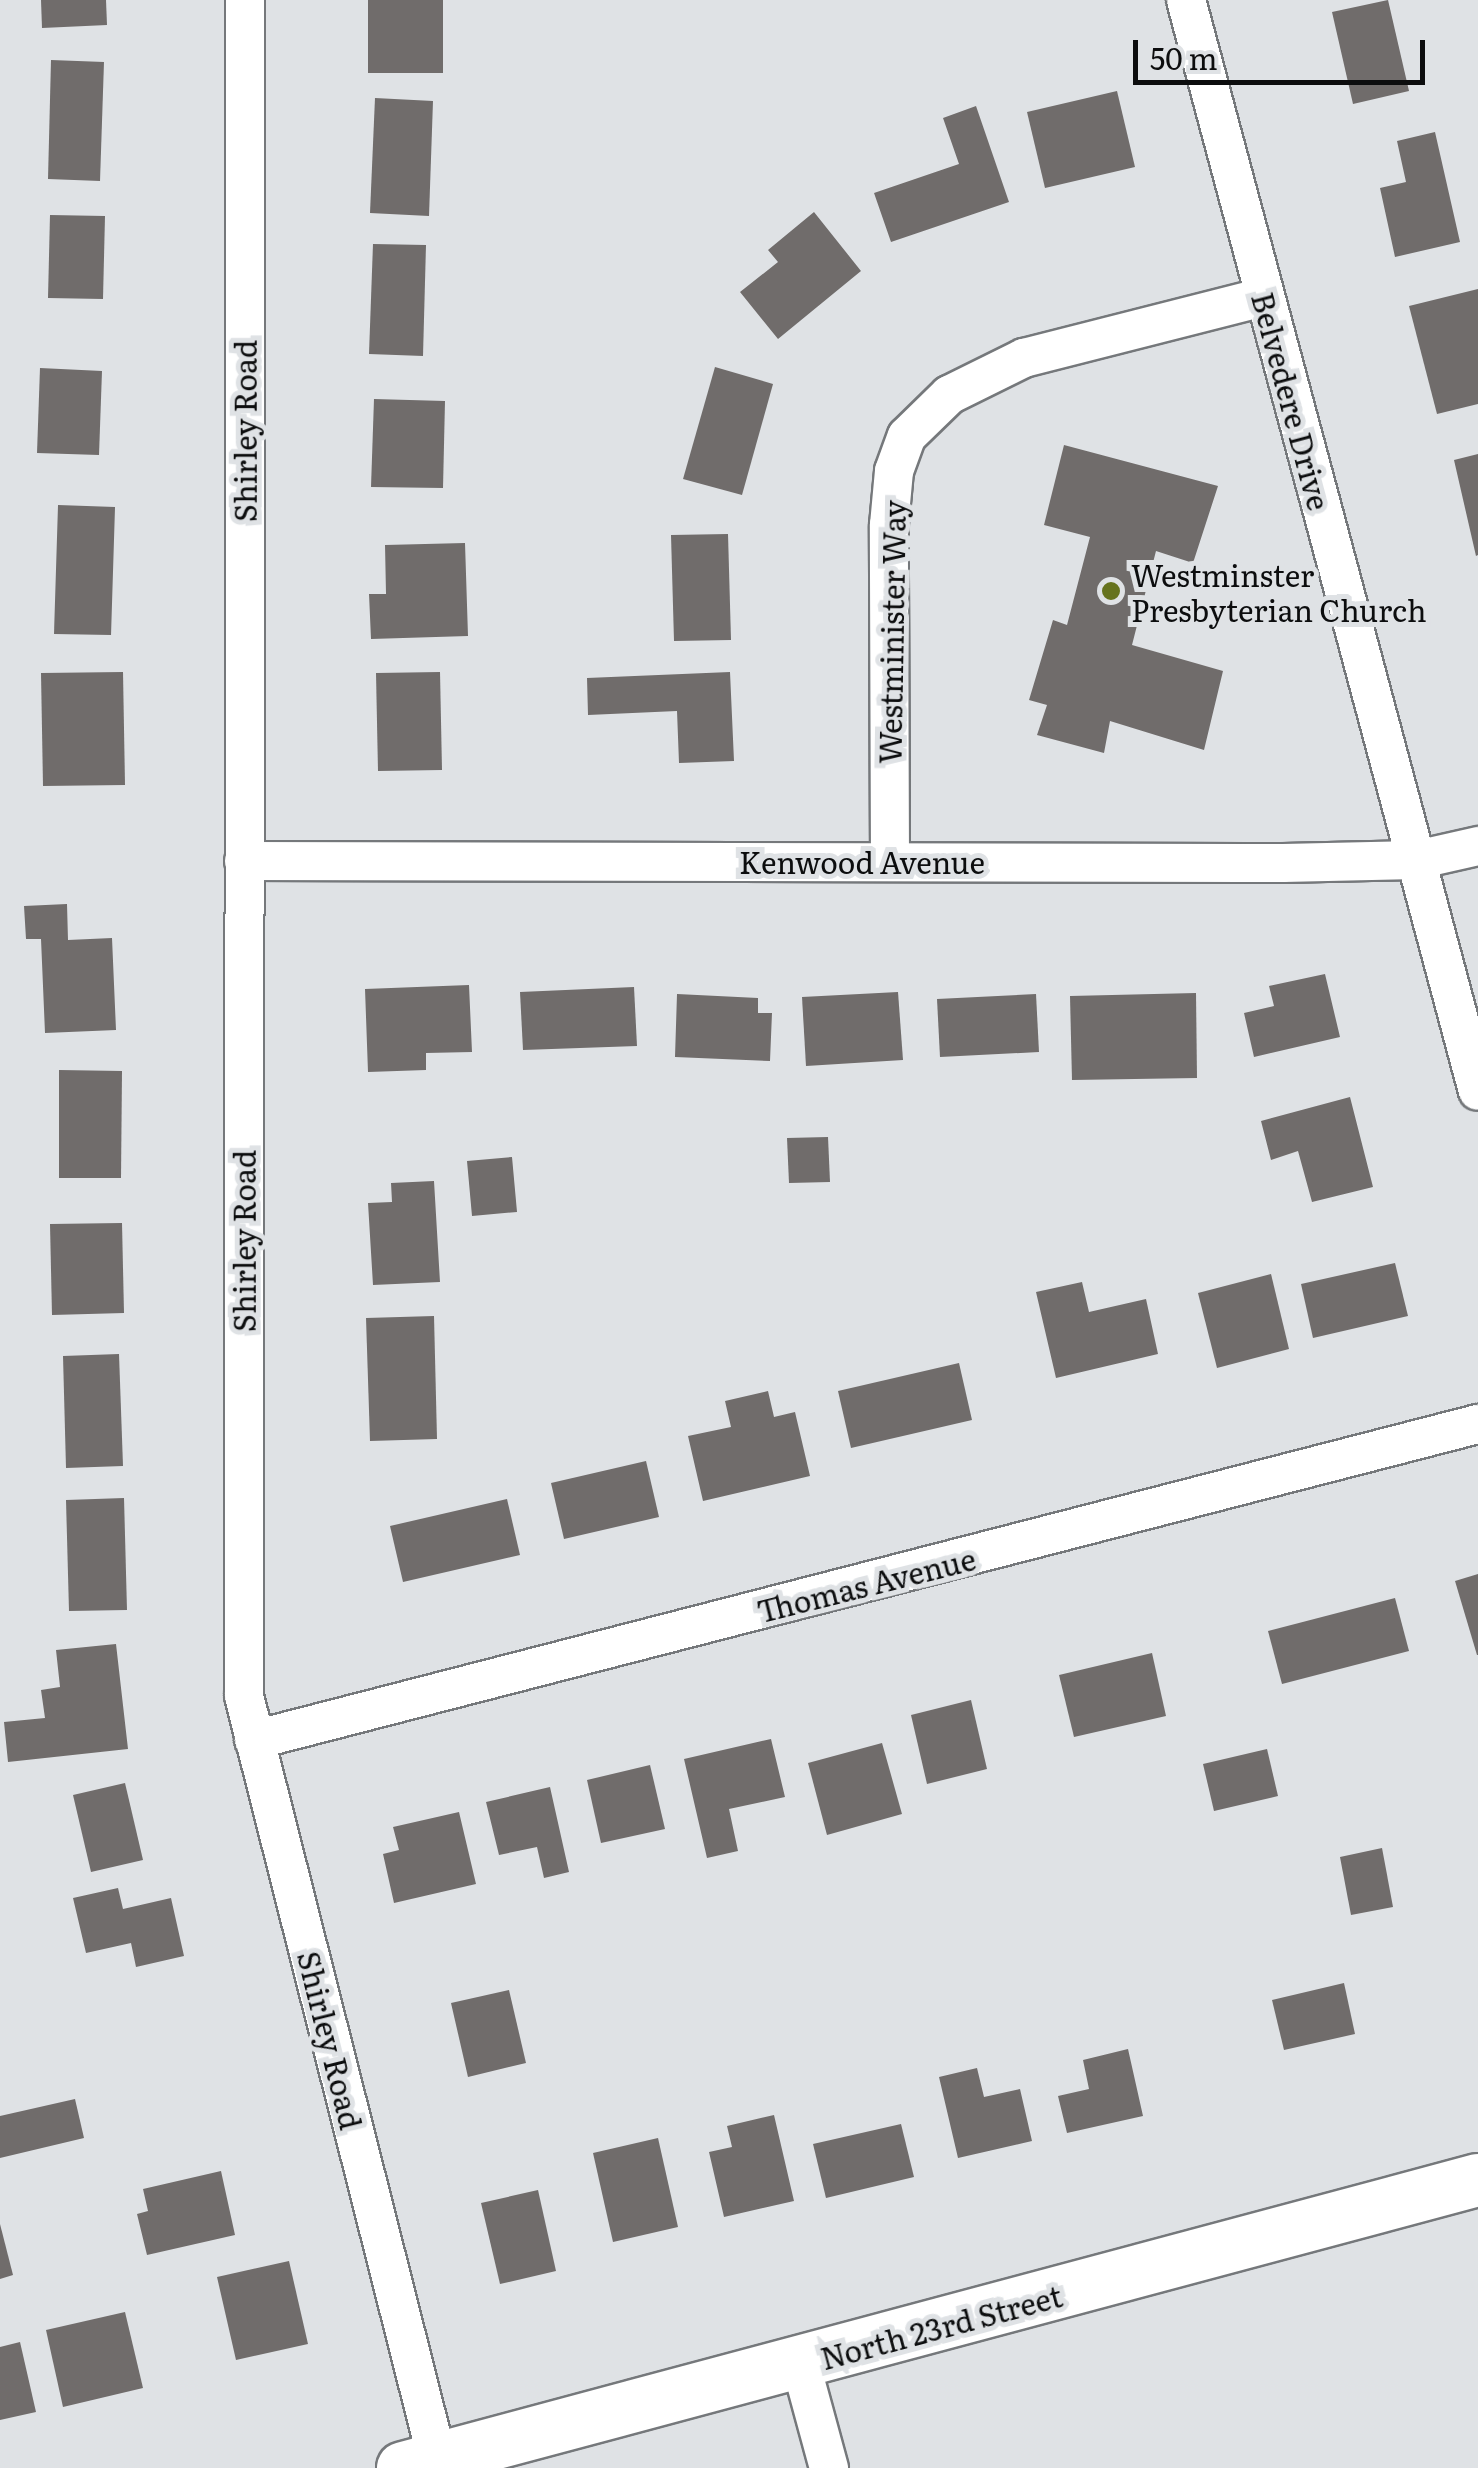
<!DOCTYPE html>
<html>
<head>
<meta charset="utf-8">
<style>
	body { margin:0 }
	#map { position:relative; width:1478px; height:2468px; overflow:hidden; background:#dfe2e5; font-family:Literata,serif }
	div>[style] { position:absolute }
	.building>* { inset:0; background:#706c6b }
	.roads { filter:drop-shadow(2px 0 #75787b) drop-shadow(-2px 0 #75787b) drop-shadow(0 2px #75787b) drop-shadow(0 -2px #75787b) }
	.minor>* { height:38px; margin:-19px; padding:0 19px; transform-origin:19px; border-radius:19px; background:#fff }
	.secondary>* { height:52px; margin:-26px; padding:0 26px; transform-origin:26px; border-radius:26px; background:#fff }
	.dots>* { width:28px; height:28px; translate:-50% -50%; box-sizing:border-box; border:5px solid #dfe2e5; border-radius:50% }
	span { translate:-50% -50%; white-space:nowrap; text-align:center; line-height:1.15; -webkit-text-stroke:10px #dfe2e5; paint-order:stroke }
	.street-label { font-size:30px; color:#0c0d0e }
	.poi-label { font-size:30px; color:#0c0d0e }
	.left { translate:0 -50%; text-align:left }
	.scale { position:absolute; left:1133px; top:40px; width:292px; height:45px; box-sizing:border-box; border:5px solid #0c0d0e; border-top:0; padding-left:12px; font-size:30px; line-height:35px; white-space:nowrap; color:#0c0d0e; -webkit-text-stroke:8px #dfe2e5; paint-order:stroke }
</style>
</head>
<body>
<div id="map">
	<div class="building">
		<div style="clip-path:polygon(41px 0,106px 0,107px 25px,42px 28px)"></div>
		<div style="clip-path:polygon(368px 0,443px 0,443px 73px,368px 73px)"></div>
		<div style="clip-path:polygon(1388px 0,1409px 91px,1353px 104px,1332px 12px)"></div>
		<div style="clip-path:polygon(51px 60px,104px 62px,100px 181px,48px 179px)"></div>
		<div style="clip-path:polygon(1117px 91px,1135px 167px,1045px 188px,1027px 112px)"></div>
		<div style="clip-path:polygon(375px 98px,433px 101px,429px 216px,370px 213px)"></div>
		<div style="clip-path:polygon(976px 106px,1009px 202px,891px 242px,874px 193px,959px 164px,943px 118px)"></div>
		<div style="clip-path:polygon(1435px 132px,1460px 242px,1395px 257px,1380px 188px,1406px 182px,1397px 141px)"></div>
		<div style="clip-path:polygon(814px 212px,861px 271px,778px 339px,740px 292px,778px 262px,768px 250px)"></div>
		<div style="clip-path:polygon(50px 215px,105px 216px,103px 299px,48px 298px)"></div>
		<div style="clip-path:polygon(373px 244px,426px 245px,423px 356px,369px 354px)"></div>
		<div style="clip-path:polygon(1478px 289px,1478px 404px,1437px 414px,1409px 306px)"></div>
		<div style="clip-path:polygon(715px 367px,773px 384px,742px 495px,683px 479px)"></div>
		<div style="clip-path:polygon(40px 368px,102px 371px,99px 455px,37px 453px)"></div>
		<div style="clip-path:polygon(374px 399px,445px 401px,443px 488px,371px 487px)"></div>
		<div style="clip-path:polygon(1064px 445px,1218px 486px,1193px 563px,1156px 551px,1132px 645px,1223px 671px,1204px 750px,1110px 721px,1104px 753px,1037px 735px,1047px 705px,1029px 700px,1053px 620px,1067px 625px,1090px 537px,1044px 525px)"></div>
		<div style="clip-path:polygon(1478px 454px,1478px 555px,1476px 556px,1454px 460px)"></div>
		<div style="clip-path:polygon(58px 505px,115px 507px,111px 635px,54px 634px)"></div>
		<div style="clip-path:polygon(728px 534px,731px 640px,674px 641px,671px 535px)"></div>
		<div style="clip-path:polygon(465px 543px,468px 636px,371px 639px,369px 594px,386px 594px,385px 545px)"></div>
		<div style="clip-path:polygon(123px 672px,125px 785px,43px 786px,41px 673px)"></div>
		<div style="clip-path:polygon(440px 672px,442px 770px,378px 771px,376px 673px)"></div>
		<div style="clip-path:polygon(730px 672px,734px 761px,679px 763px,677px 711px,588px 715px,587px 678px)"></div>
		<div style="clip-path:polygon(67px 904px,68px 940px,112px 938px,116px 1030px,45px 1033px,41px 939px,26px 939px,24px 906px)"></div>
		<div style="clip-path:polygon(1325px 974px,1340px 1037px,1254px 1057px,1244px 1013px,1274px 1006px,1269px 986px)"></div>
		<div style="clip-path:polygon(469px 985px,472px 1052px,426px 1053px,426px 1070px,368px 1072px,365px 989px)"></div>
		<div style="clip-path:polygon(634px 987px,637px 1046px,523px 1050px,520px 992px)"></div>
		<div style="clip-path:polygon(898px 992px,903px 1060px,806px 1066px,802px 997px)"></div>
		<div style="clip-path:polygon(1196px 993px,1197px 1078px,1072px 1080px,1070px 996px)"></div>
		<div style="clip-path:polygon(677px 994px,758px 998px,758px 1013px,772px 1013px,770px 1061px,675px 1057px)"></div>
		<div style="clip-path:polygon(1036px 994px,1039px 1052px,940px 1057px,937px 999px)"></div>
		<div style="clip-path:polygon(59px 1070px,122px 1071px,121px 1178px,59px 1178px)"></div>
		<div style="clip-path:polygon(1350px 1097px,1373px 1187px,1312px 1202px,1298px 1151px,1271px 1160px,1261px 1121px)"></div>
		<div style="clip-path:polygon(828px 1137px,830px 1182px,789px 1183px,787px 1138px)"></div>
		<div style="clip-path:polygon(512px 1157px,517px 1212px,472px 1216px,467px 1161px)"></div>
		<div style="clip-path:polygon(434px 1181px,440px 1282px,373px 1285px,368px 1203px,392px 1202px,391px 1183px)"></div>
		<div style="clip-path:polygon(122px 1223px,124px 1313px,52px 1315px,50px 1224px)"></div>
		<div style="clip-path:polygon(1395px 1263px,1408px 1316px,1313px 1338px,1301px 1284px)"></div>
		<div style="clip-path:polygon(1271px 1274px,1289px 1349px,1217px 1368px,1198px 1293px)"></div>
		<div style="clip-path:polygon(1082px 1282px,1089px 1312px,1146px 1299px,1158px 1354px,1056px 1378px,1036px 1292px)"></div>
		<div style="clip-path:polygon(434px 1316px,437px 1439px,370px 1441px,366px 1318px)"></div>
		<div style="clip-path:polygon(119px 1354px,123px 1466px,66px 1468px,63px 1356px)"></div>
		<div style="clip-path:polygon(959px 1363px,972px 1420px,851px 1448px,838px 1391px)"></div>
		<div style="clip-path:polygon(768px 1391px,774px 1417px,795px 1412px,810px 1476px,703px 1501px,688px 1436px,731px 1427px,725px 1401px)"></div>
		<div style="clip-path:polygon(646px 1461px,659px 1517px,564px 1539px,551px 1483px)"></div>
		<div style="clip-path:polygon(124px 1498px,127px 1610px,69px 1611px,66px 1500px)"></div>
		<div style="clip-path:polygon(507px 1499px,520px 1555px,403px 1582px,390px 1526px)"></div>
		<div style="clip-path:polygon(1478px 1574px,1478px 1655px,1477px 1655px,1455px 1581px)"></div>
		<div style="clip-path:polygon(1395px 1598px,1409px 1651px,1282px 1684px,1268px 1631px)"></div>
		<div style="clip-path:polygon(116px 1644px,128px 1749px,8px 1762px,4px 1722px,45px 1718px,41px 1690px,60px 1687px,56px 1650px)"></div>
		<div style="clip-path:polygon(1152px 1653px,1166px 1716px,1074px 1737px,1059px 1675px)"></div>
		<div style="clip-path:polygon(971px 1700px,987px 1769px,927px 1784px,911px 1715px)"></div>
		<div style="clip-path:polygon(771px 1739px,785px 1797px,729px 1809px,738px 1851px,707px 1858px,684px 1759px)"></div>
		<div style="clip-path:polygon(882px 1743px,902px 1814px,827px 1835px,808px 1763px)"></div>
		<div style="clip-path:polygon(1267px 1749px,1278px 1796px,1214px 1811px,1203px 1764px)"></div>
		<div style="clip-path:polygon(650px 1765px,665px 1829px,601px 1843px,587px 1780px)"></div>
		<div style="clip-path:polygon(125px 1783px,143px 1860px,91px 1872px,73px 1795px)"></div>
		<div style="clip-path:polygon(550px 1787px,569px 1872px,544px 1878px,537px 1847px,499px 1855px,486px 1802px)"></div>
		<div style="clip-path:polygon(459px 1812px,476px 1884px,394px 1903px,383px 1854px,399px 1850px,393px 1827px)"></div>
		<div style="clip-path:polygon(1382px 1848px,1393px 1907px,1351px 1915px,1340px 1857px)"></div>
		<div style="clip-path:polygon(118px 1888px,123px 1909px,171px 1898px,184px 1956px,136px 1967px,131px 1943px,86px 1953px,73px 1898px)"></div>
		<div style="clip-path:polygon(1344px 1983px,1355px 2034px,1284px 2050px,1272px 2000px)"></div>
		<div style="clip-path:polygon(509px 1990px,526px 2063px,468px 2077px,451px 2003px)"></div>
		<div style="clip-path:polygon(1128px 2049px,1143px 2116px,1067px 2133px,1058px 2096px,1089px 2089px,1083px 2060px)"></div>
		<div style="clip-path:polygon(977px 2068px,984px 2097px,1020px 2089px,1032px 2141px,958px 2158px,939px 2077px)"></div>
		<div style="clip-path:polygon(75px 2099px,84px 2138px,0 2158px,0 2116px)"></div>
		<div style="clip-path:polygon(774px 2115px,794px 2201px,724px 2217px,709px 2152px,732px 2147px,727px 2126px)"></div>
		<div style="clip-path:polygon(901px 2124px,914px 2177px,826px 2198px,813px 2144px)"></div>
		<div style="clip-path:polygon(658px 2138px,678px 2227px,613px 2242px,593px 2153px)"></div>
		<div style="clip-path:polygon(221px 2171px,235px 2235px,147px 2255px,137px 2214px,148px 2211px,143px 2189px)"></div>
		<div style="clip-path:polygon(538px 2190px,556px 2271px,500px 2284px,481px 2203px)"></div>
		<div style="clip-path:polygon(0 2224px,13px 2275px,0 2279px)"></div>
		<div style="clip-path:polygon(289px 2261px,308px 2344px,236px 2360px,217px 2277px)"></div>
		<div style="clip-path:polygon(125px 2312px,143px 2388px,63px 2407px,46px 2330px)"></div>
		<div style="clip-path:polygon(20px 2342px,36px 2412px,0 2420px,0 2347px)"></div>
	</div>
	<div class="roads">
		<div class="minor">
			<div style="left:245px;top:0;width:1696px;rotate:90.03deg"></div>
			<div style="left:244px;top:1696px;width:786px;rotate:75.79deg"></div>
			<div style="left:1186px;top:0;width:1129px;rotate:75.02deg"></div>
			<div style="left:244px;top:861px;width:1039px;rotate:0.11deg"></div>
			<div style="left:1283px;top:863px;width:133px;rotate:-1.3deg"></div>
			<div style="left:1416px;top:860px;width:64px;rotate:-12.7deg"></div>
			<div style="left:890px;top:861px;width:336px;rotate:-90.2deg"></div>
			<div style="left:889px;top:525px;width:54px;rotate:-84.7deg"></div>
			<div style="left:894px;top:471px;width:37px;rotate:-70deg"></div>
			<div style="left:907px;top:436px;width:59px;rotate:-44.3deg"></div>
			<div style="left:949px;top:395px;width:84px;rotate:-26.3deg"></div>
			<div style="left:1024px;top:358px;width:248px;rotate:-14.3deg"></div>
			<div style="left:254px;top:1740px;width:1264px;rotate:-14.48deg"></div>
			<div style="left:801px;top:2365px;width:107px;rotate:74.8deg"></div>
		</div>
		<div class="secondary">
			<div style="left:403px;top:2468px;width:1113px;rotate:-15deg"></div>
		</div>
	</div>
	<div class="dots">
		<div style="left:1111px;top:591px;background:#66731e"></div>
	</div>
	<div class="street-label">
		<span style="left:1292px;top:401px;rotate:75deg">Belvedere Drive</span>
		<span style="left:244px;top:431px;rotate:-90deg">Shirley Road</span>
		<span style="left:891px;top:632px;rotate:-89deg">Westminister Way</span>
		<span style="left:862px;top:861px">Kenwood Avenue</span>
		<span style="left:243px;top:1241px;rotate:-90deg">Shirley Road</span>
		<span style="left:866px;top:1584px;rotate:-14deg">Thomas Avenue</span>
		<span style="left:331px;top:2040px;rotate:76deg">Shirley Road</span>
		<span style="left:941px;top:2326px;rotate:-15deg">North 23rd Street</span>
	</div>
	<div class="poi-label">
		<span class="left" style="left:1131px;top:591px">Westminster<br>Presbyterian Church</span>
	</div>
	<div class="scale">50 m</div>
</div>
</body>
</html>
